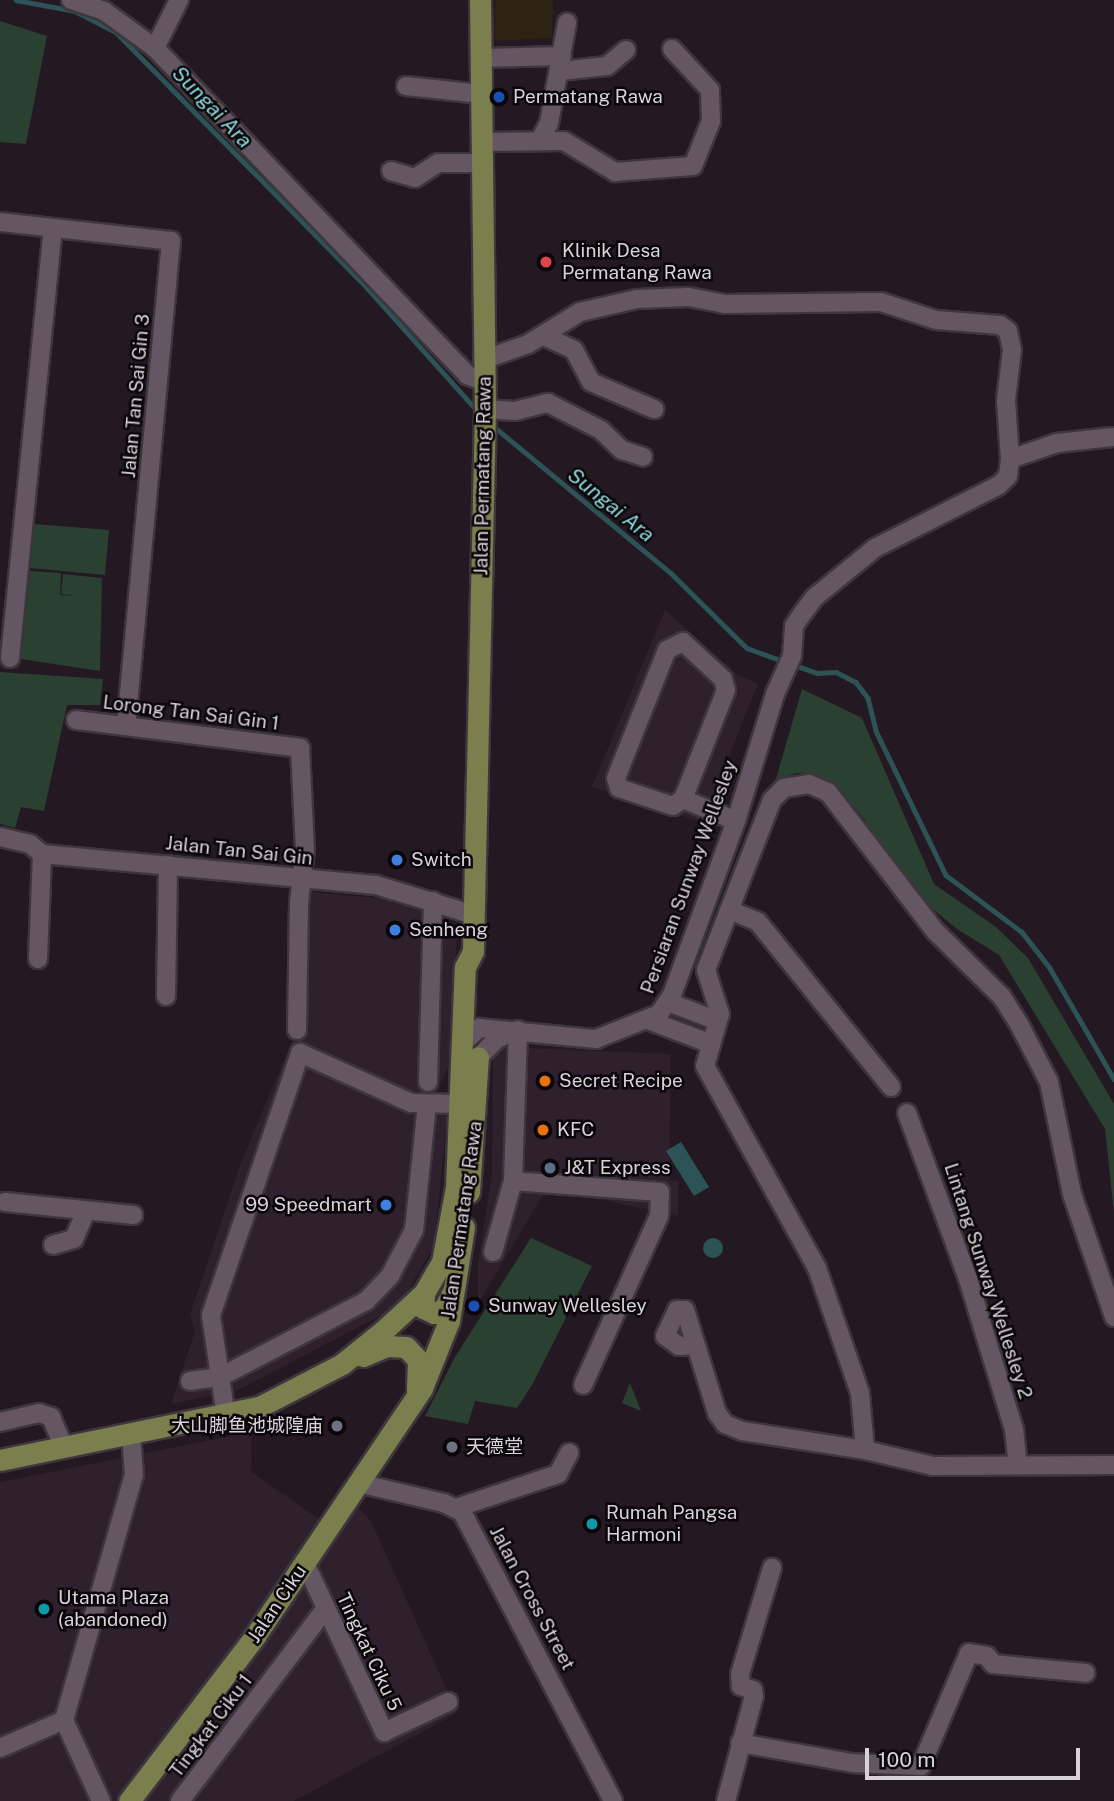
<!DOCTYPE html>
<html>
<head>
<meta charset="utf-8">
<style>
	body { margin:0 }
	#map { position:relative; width:1114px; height:1801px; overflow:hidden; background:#241923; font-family:"Public Sans","Noto Sans SC",sans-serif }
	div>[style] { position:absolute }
	.built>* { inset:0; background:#2f202e }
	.industrial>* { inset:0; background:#2c2313 }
	.green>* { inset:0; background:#2a4030 }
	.water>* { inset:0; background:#2c5355 }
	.round { border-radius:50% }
	.stream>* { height:4.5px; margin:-2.25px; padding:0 2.25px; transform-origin:2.25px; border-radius:2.25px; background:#2c5355 }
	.roads { filter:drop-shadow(2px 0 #3e363d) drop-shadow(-2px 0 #3e363d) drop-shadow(0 2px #3e363d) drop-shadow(0 -2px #3e363d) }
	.minor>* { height:18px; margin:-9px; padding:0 9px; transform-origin:9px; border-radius:9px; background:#645763 }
	.major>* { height:21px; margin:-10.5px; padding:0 10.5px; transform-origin:10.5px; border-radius:10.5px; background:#7a7f4d }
	.dots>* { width:19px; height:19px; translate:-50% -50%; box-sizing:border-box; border:4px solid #0a060a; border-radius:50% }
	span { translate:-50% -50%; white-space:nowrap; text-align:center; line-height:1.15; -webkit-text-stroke:5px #0a060a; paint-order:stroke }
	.poi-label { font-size:19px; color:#d9d2d9 }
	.left { translate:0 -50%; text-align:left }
	.right { translate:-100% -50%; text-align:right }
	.street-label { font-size:19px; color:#d9d2d9 }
	.water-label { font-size:21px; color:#8ad5d9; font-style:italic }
	.scale { position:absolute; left:865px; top:1748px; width:215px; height:32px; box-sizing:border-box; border:4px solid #d9d2d9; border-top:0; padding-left:9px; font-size:21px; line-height:24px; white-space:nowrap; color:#d9d2d9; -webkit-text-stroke:5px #0a060a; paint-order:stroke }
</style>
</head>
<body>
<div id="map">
	<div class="built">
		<div style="clip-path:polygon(665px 610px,738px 675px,758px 684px,702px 822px,592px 787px)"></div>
		<div style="clip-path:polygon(290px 890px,407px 901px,457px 931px,451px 1061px,436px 1093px,449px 1099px,434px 1246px,399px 1306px,238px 1390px,171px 1404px,195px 1331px,190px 1314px,241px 1163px,295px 1034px,288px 1022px)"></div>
		<div style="clip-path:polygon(501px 1047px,671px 1054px,669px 1180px,678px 1181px,678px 1216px,547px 1188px,478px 1304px,478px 1265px,492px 1173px,493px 1055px)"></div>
		<div style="clip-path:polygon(252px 1432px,251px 1472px,316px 1517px,342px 1520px,355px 1504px,371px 1521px,457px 1713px,294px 1801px,0 1801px,0 1482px)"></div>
	</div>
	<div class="industrial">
		<div style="clip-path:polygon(495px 0,553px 0,552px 38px,495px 41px)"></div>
	</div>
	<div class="green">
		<div style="clip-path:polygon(0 21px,47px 36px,26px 144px,0 142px)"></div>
		<div style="clip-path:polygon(34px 524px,109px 530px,105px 575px,30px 568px)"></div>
		<div style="clip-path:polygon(30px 571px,61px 573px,60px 595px,77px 596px,61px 594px,63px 574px,102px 578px,100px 671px,21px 659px)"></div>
		<div style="clip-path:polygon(0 672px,103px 679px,100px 705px,67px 705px,44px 811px,21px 807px,15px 828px,0 824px)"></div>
		<div style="clip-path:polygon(802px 689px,862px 718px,934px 884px,996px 927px,1028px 958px,1114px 1104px,1114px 1213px,1105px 1129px,999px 955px,957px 929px,918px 897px,876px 850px,866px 821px,833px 782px,798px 773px,776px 779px)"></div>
		<div style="clip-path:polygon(531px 1238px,592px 1266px,532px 1385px,517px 1408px,475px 1401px,468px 1424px,425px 1416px,455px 1357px)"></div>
		<div style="clip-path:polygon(630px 1383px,641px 1411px,622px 1403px)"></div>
	</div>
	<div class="water">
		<div style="clip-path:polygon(681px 1142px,709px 1187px,694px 1196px,666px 1151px)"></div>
		<div class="round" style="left:703px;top:1238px;width:20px;height:20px"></div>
	</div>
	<div class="stream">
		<div style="left:16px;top:0;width:60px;rotate:10.6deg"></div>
		<div style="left:75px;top:11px;width:46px;rotate:27.1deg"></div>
		<div style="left:116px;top:32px;width:349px;rotate:45.5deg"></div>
		<div style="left:361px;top:281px;width:172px;rotate:48.1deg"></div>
		<div style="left:492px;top:425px;width:232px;rotate:39.6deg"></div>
		<div style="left:671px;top:573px;width:107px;rotate:44.6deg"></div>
		<div style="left:747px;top:648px;width:40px;rotate:20.2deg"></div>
		<div style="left:794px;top:665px;width:24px;rotate:19deg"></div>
		<div style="left:817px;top:673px;width:19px;rotate:-3deg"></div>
		<div style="left:836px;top:672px;width:22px;rotate:27deg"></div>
		<div style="left:856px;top:682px;width:20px;rotate:53deg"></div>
		<div style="left:868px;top:698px;width:34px;rotate:76deg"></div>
		<div style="left:876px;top:731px;width:160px;rotate:64.1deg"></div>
		<div style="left:946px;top:875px;width:95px;rotate:36.9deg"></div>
		<div style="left:1022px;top:932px;width:46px;rotate:52.1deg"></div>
		<div style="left:1050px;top:968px;width:128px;rotate:60deg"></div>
	</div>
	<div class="roads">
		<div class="minor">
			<div style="left:71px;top:0;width:35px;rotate:18deg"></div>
			<div style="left:104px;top:11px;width:63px;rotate:36deg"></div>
			<div style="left:155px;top:48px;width:452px;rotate:46.3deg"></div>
			<div style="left:467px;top:375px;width:19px;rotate:21deg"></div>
			<div style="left:155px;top:48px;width:54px;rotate:-63.4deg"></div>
			<div style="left:481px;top:58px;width:81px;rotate:-1.4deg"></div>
			<div style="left:560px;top:71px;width:47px;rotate:-6.1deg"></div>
			<div style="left:607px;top:66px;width:25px;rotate:-40deg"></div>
			<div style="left:406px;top:86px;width:75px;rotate:6.1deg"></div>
			<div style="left:540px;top:140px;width:19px;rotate:-62deg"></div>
			<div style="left:549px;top:123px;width:102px;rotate:-79.8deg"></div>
			<div style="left:482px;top:142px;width:82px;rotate:-0.7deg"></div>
			<div style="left:564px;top:141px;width:60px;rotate:31.3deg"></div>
			<div style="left:615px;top:172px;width:78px;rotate:-4.4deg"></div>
			<div style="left:693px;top:166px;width:48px;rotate:-68.2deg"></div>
			<div style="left:711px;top:121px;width:31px;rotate:-92deg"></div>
			<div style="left:710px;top:90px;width:56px;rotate:-132.8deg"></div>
			<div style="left:391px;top:171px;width:25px;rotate:16deg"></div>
			<div style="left:415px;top:178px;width:27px;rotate:-33deg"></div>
			<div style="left:438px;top:163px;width:44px"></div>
			<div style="left:0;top:222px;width:172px;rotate:6.3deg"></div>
			<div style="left:171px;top:241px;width:487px;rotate:95.3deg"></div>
			<div style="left:544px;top:336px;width:33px;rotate:25deg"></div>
			<div style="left:574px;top:350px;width:36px;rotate:62deg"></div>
			<div style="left:591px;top:382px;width:69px;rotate:23.2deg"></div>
			<div style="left:485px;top:409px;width:30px;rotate:4deg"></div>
			<div style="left:515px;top:411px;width:34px;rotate:-14deg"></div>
			<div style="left:548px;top:403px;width:59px;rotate:27deg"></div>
			<div style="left:601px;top:430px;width:29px;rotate:44deg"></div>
			<div style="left:622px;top:450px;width:22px;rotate:18deg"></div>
			<div style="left:1010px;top:459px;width:50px;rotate:-18.8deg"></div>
			<div style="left:1057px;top:443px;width:56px;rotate:-6.1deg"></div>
			<div style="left:683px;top:642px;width:54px;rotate:42.8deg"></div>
			<div style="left:723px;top:679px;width:11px;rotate:75deg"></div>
			<div style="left:726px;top:690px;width:117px;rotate:111.5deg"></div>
			<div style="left:683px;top:799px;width:12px;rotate:145deg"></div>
			<div style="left:673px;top:806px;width:57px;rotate:-161.6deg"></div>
			<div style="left:619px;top:788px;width:10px;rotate:-107deg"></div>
			<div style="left:616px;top:778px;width:138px;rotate:-68.3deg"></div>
			<div style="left:667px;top:650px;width:18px;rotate:-27deg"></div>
			<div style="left:10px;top:658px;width:432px;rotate:-84.3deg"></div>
			<div style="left:76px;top:720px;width:226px;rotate:7.1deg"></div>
			<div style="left:300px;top:748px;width:101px;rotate:87.2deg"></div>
			<div style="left:305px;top:849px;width:54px;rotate:96.3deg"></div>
			<div style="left:299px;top:903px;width:127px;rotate:90.9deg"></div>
			<div style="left:683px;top:799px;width:57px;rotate:22.5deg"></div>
			<div style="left:0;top:837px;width:31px;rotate:13deg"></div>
			<div style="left:30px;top:844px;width:16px;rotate:40deg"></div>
			<div style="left:42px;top:854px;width:335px;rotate:5.3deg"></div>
			<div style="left:376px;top:885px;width:102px;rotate:17deg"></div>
			<div style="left:729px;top:910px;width:31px;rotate:22deg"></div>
			<div style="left:758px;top:922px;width:212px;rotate:51.1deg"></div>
			<div style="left:38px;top:959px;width:105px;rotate:-87.8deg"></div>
			<div style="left:166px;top:996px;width:131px;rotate:-89.1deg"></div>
			<div style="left:668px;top:1002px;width:53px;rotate:20.8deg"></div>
			<div style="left:648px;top:1020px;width:65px;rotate:20.7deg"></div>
			<div style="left:464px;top:1042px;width:21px;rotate:-43deg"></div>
			<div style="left:479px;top:1028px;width:118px;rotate:5.4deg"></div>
			<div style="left:596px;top:1039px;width:68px;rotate:-21.6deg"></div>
			<div style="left:659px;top:1014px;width:23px;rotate:-56deg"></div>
			<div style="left:672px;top:995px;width:185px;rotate:-69.8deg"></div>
			<div style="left:736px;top:821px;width:133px;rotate:-72.9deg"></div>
			<div style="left:775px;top:694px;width:42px;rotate:-65.9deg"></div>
			<div style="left:792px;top:656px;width:30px;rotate:-86deg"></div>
			<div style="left:794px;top:626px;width:14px;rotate:-56deg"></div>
			<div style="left:802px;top:614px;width:21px;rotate:-53deg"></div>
			<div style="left:815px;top:597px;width:77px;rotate:-39.2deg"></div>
			<div style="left:875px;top:548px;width:139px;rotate:-26.9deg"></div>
			<div style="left:999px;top:485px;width:13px;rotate:-45deg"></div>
			<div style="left:1008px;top:476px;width:17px;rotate:-83deg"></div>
			<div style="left:1010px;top:459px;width:59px;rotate:-93.9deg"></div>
			<div style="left:1006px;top:400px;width:50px;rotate:-83.2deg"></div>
			<div style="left:1012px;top:350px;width:19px;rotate:-102deg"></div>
			<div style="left:1008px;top:331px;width:10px;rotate:-143deg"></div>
			<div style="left:1000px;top:325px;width:64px;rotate:-175.5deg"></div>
			<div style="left:936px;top:320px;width:58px;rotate:-161.9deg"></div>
			<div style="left:881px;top:302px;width:156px;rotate:179.3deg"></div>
			<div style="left:725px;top:304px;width:38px;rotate:-169deg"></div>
			<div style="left:688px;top:297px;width:51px;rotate:177.8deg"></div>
			<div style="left:637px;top:299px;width:58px;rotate:167.2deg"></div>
			<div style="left:580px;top:312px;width:61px;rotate:148.4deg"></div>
			<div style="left:528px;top:344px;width:46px;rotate:160.8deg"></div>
			<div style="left:478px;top:1058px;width:27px;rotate:-45deg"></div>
			<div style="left:497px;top:1039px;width:20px;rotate:-24deg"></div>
			<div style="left:428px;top:1082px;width:181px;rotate:-88.4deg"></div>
			<div style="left:907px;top:1113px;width:177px;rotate:69.8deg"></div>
			<div style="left:968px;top:1279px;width:157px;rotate:73deg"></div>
			<div style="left:1014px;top:1429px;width:36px;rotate:84deg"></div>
			<div style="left:513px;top:1181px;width:147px;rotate:4.3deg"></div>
			<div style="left:660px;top:1192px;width:24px;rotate:92deg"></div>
			<div style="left:659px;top:1216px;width:185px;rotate:114.2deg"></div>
			<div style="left:5px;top:1202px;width:129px;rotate:5.8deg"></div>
			<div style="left:53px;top:1245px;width:22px;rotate:-16deg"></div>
			<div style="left:74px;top:1239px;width:28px;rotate:-67deg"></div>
			<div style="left:493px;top:1252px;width:74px;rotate:-74.3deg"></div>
			<div style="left:513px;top:1181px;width:151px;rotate:-88.1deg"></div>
			<div style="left:695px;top:1345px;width:16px;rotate:176deg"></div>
			<div style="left:679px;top:1346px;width:17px;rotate:-144deg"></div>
			<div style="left:665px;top:1336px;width:29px;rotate:-65deg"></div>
			<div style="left:677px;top:1310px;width:8px"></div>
			<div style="left:685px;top:1310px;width:108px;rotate:72.7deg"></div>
			<div style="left:717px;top:1413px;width:14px;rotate:54deg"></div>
			<div style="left:725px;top:1424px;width:18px;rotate:22deg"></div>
			<div style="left:742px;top:1431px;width:124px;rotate:8.8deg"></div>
			<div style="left:865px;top:1450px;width:70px;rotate:13.2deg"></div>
			<div style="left:933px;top:1466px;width:181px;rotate:-0.3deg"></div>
			<div style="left:190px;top:1381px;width:30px;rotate:-8deg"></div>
			<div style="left:220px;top:1377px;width:165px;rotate:-27.5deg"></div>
			<div style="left:366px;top:1301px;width:35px;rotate:-46deg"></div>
			<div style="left:390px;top:1276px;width:52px;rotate:-62.4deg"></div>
			<div style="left:414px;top:1230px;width:126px;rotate:-84.1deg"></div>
			<div style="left:226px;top:1417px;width:103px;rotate:-98.4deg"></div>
			<div style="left:211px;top:1315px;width:277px;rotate:-71.2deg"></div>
			<div style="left:300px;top:1053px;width:122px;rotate:24.2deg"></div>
			<div style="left:411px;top:1103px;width:50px;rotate:1.1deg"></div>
			<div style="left:0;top:1422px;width:40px;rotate:-13deg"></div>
			<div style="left:39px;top:1413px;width:13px;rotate:18deg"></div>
			<div style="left:51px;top:1417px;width:30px;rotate:67deg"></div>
			<div style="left:865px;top:1450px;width:57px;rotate:-95deg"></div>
			<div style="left:860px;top:1393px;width:132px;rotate:-109deg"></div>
			<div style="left:817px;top:1268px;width:231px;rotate:-119deg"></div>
			<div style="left:705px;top:1066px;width:54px;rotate:-73.9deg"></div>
			<div style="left:720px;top:1014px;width:46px;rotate:-107.7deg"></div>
			<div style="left:706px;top:970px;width:182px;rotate:-68.8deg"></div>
			<div style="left:772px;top:800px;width:17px;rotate:-45deg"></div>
			<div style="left:784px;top:788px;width:25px;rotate:-9deg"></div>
			<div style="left:809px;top:784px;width:21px;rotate:23deg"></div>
			<div style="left:828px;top:792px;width:175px;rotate:52.4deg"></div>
			<div style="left:935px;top:931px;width:94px;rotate:44.6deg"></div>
			<div style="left:1002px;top:997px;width:34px;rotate:58deg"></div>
			<div style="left:1020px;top:1026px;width:63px;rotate:62.6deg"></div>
			<div style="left:1049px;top:1082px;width:114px;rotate:78.4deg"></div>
			<div style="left:1072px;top:1194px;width:130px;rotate:71.1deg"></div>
			<div style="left:358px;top:1483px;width:88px;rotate:13.1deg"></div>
			<div style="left:444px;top:1503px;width:20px;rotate:27deg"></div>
			<div style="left:462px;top:1512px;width:326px;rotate:62.4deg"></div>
			<div style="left:456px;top:1508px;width:108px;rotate:-18.4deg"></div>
			<div style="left:558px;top:1474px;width:24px;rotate:-62deg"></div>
			<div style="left:305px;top:1563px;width:187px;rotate:64.9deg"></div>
			<div style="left:384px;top:1732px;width:71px;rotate:-25.1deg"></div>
			<div style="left:64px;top:1720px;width:255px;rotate:-74.1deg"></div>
			<div style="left:134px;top:1475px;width:41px;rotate:-94.2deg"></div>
			<div style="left:64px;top:1720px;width:89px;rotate:65.4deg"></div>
			<div style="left:740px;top:1743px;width:114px;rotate:10.1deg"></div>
			<div style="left:852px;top:1763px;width:69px;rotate:2.5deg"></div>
			<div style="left:921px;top:1766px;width:123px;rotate:-67deg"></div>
			<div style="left:969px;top:1653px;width:18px;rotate:9deg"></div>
			<div style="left:987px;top:1656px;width:10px;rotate:53deg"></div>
			<div style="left:993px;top:1664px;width:93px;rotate:5.5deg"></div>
			<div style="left:0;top:1748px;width:70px;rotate:-23.6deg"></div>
			<div style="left:180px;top:1801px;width:242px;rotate:-52.9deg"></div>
			<div style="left:726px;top:1801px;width:109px;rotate:-75.1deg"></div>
			<div style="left:754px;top:1696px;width:6px;rotate:-99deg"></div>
			<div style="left:753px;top:1690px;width:13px;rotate:-162deg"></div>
			<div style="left:741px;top:1686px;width:12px;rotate:-95deg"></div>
			<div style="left:740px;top:1674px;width:111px;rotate:-73.2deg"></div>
		</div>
		<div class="major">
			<div style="left:469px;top:1192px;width:135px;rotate:-86.2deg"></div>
			<div style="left:424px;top:1293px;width:15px;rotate:94deg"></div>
			<div style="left:423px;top:1308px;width:12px;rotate:24deg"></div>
			<div style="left:434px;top:1313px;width:11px;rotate:-22deg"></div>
			<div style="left:444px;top:1309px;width:18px;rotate:-63deg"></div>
			<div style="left:363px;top:1356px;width:26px;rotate:-23deg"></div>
			<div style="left:387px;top:1346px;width:19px;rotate:3deg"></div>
			<div style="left:406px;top:1347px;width:18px;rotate:47deg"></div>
			<div style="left:418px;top:1360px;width:30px;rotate:92deg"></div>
			<div style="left:0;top:1460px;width:264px;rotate:-11.6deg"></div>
			<div style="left:259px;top:1407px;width:93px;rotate:-27.4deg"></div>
			<div style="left:342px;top:1364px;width:53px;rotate:-38.8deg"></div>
			<div style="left:383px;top:1331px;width:56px;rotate:-42.8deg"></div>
			<div style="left:424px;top:1293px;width:36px;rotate:-60deg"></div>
			<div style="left:442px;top:1262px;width:76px;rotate:-79.4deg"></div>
			<div style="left:456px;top:1187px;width:220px;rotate:-87.7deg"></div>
			<div style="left:465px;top:967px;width:18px;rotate:-63deg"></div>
			<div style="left:473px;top:951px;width:542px;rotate:-88.73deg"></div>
			<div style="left:485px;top:409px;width:409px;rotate:-90.7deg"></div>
			<div style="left:129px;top:1801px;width:208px;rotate:-52.6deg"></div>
			<div style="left:255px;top:1636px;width:299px;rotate:-56deg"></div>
			<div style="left:422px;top:1388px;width:72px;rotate:-68.1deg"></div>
			<div style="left:449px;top:1321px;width:95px;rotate:-80.9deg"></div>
		</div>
	</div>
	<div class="dots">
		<div style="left:499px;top:97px;background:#1a4fb4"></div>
		<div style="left:546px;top:262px;background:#e0444e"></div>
		<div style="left:397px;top:860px;background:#3f7fe0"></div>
		<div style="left:395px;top:930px;background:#3f7fe0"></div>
		<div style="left:545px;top:1081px;background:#e8710a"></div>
		<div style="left:543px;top:1130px;background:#e8710a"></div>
		<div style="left:550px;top:1168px;background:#5c6f8a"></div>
		<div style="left:386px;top:1205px;background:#3f7fe0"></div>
		<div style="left:474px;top:1306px;background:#1a4fb4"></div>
		<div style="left:337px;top:1426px;background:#6b7280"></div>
		<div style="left:452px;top:1447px;background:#6b7280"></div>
		<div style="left:592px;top:1524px;background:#0f9aa8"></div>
		<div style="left:44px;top:1609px;background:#0f9aa8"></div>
	</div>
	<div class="poi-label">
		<span class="left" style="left:513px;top:97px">Permatang Rawa</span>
		<span class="left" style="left:562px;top:262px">Klinik Desa<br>Permatang Rawa</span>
		<span class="left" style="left:411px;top:860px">Switch</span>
		<span class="left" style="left:409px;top:930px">Senheng</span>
		<span class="left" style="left:559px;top:1081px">Secret Recipe</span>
		<span class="left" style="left:557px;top:1130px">KFC</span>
		<span class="left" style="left:564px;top:1168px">J&amp;T Express</span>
		<span class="right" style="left:372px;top:1205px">99 Speedmart</span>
		<span class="left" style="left:488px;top:1306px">Sunway Wellesley</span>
		<span class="right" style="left:323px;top:1426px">大山脚鱼池城隍庙</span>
		<span class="left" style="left:466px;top:1447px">天德堂</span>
		<span class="left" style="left:606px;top:1524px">Rumah Pangsa<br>Harmoni</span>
		<span class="left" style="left:58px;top:1609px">Utama Plaza<br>(abandoned)</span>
	</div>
	<div class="street-label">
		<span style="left:136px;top:396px;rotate:-85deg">Jalan Tan Sai Gin 3</span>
		<span style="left:483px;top:476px;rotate:-89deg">Jalan Permatang Rawa</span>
		<span style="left:191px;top:713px;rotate:7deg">Lorong Tan Sai Gin 1</span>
		<span style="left:239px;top:851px;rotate:6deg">Jalan Tan Sai Gin</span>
		<span style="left:689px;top:877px;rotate:-70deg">Persiaran Sunway Wellesley</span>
		<span style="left:462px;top:1220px;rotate:-82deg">Jalan Permatang Rawa</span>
		<span style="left:988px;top:1281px;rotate:72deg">Lintang Sunway Wellesley 2</span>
		<span style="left:532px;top:1598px;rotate:62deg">Jalan Cross Street</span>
		<span style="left:277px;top:1604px;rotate:-56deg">Jalan Ciku</span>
		<span style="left:369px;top:1652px;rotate:65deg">Tingkat Ciku 5</span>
		<span style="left:211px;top:1726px;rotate:-53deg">Tingkat Ciku 1</span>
	</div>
	<div class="water-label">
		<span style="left:212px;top:107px;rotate:46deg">Sungai Ara</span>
		<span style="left:611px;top:505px;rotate:39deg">Sungai Ara</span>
	</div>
	<div class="scale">100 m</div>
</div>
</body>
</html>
